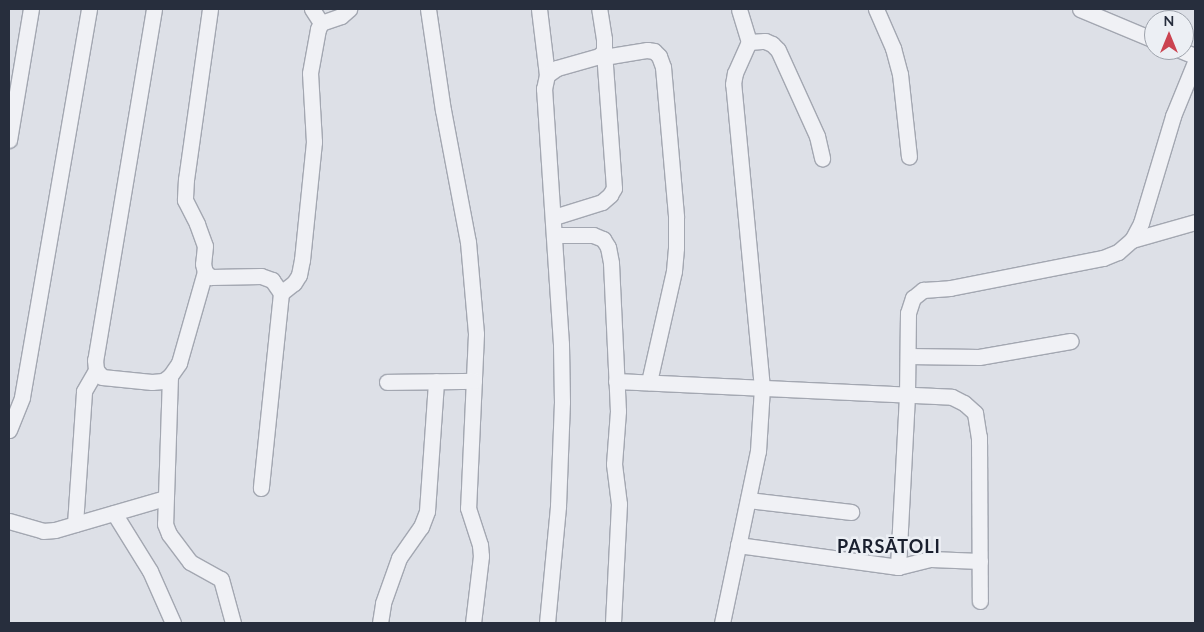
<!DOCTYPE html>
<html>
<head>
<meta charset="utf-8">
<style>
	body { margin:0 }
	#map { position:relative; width:1204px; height:632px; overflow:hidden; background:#dde0e7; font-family:Lato,sans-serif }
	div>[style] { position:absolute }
	.roads { filter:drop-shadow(1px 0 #a3a7b1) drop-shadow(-1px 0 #a3a7b1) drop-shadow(0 1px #a3a7b1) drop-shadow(0 -1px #a3a7b1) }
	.minor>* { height:15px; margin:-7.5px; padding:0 7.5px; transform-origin:7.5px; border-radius:7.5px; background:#f0f1f5 }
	span { translate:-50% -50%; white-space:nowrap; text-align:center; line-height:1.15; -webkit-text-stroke:5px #eceff4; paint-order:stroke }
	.district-label { font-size:18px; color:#191f2e; font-weight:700; letter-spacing:1px }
	.frame { position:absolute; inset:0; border:10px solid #272e3d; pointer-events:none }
	.north { position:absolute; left:1144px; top:10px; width:50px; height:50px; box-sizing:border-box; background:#eceff4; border:1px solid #9da2ab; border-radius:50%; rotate:0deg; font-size:14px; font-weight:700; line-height:20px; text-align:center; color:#272e3d }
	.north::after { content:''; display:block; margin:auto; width:18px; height:22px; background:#cb4350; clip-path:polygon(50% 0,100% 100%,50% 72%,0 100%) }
</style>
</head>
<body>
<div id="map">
	<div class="roads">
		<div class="minor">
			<div style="left:154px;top:9px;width:356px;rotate:99.5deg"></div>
			<div style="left:95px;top:360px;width:10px;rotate:84deg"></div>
			<div style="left:96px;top:370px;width:9px;rotate:49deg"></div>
			<div style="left:102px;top:377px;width:50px;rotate:5.7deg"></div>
			<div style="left:152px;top:382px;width:11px;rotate:-5deg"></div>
			<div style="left:163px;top:381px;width:9px;rotate:-36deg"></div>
			<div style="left:170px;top:376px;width:16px;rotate:-55deg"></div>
			<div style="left:179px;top:363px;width:95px;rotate:-74.1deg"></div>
			<div style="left:210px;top:9px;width:172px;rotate:98deg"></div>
			<div style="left:186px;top:179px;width:21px;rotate:93deg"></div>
			<div style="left:185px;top:200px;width:27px;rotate:63deg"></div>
			<div style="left:197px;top:224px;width:23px;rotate:70deg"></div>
			<div style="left:205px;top:246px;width:18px;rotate:96deg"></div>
			<div style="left:203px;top:264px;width:8px;rotate:76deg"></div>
			<div style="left:205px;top:272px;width:8px;rotate:40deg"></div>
			<div style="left:211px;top:277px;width:50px;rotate:-1.1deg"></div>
			<div style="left:261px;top:276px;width:12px;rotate:20deg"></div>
			<div style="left:272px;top:280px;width:16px;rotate:55deg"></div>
			<div style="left:281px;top:293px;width:196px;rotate:95.9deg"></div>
			<div style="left:312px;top:9px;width:17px;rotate:57deg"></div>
			<div style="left:428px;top:9px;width:102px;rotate:81.6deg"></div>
			<div style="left:443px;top:110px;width:134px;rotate:79.3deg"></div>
			<div style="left:468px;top:242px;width:92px;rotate:85deg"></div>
			<div style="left:476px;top:334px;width:174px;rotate:92.6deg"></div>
			<div style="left:468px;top:508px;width:39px;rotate:72deg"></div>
			<div style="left:480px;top:545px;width:11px;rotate:85deg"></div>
			<div style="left:481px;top:556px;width:67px;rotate:96.8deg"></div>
			<div style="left:539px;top:9px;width:66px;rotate:83.1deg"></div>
			<div style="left:876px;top:9px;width:43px;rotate:66.4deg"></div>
			<div style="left:893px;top:48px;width:27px;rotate:75deg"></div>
			<div style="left:900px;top:74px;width:83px;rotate:83.8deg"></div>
			<div style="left:1080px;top:9px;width:80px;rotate:22.7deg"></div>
			<div style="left:749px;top:42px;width:16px;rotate:-4deg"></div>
			<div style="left:765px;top:41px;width:8px;rotate:23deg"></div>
			<div style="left:772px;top:44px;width:8px;rotate:45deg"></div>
			<div style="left:778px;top:50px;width:94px;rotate:65.6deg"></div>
			<div style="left:817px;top:136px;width:23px;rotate:77deg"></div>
			<div style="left:1180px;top:50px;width:16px;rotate:22deg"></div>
			<div style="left:604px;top:57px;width:44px;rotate:-9.2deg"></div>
			<div style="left:647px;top:50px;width:7px;rotate:8deg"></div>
			<div style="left:654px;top:51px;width:7px;rotate:45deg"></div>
			<div style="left:659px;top:56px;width:12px;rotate:70deg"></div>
			<div style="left:663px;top:67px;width:151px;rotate:85deg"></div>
			<div style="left:676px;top:217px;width:31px;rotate:90deg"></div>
			<div style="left:676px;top:248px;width:23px;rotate:95deg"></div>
			<div style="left:674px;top:271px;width:114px;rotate:102.7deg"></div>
			<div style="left:9px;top:140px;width:133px;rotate:-80.5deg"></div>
			<div style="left:554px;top:217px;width:50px;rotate:-17.4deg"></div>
			<div style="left:602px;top:202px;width:11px;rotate:-41deg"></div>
			<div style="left:610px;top:195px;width:8px;rotate:-60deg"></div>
			<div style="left:614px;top:188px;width:137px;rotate:-94.2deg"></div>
			<div style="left:555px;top:235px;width:38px"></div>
			<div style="left:593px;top:235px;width:11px;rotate:22deg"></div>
			<div style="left:603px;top:239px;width:9px;rotate:58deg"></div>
			<div style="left:608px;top:247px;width:16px;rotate:79deg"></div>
			<div style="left:611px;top:263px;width:148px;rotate:87.3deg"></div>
			<div style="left:618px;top:411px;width:53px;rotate:94.3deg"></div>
			<div style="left:614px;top:464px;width:40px;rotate:82.9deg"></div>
			<div style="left:619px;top:504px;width:119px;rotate:92.9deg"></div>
			<div style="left:1132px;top:240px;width:66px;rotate:-15.9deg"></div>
			<div style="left:281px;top:293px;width:16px;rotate:-38deg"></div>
			<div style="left:294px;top:283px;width:9px;rotate:-58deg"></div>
			<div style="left:299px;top:275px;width:15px;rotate:-79deg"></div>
			<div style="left:302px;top:260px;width:119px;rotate:-84.2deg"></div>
			<div style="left:314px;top:142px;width:69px;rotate:-93.3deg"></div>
			<div style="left:310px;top:73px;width:45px;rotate:-79.7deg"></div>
			<div style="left:318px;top:29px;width:7px;rotate:-63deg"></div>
			<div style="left:321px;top:23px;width:21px;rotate:-19deg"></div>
			<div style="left:341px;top:16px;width:11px;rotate:-41deg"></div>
			<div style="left:908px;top:356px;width:71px;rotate:0.8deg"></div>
			<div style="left:979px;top:357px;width:93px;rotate:-9.9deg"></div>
			<div style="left:170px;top:376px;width:148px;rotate:91.9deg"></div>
			<div style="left:165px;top:524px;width:11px;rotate:68deg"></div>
			<div style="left:169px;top:534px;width:35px;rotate:53deg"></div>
			<div style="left:190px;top:562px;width:35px;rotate:29deg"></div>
			<div style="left:221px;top:579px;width:46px;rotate:74.7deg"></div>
			<div style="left:616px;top:381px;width:336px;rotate:2.7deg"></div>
			<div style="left:952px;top:397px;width:13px;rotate:27deg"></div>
			<div style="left:964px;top:403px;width:15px;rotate:42deg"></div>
			<div style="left:975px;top:413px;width:24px;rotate:81deg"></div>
			<div style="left:979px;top:437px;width:164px;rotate:89.7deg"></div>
			<div style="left:387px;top:382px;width:87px;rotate:-0.7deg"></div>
			<div style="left:9px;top:430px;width:35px;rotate:-68deg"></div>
			<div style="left:22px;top:397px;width:394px;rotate:-80.2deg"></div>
			<div style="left:748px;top:500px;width:104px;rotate:6.6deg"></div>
			<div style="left:114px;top:513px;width:68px;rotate:58.2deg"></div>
			<div style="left:150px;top:571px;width:57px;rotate:66.1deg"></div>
			<div style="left:9px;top:521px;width:35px;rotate:16deg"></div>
			<div style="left:43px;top:531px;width:12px;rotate:-5deg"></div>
			<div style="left:55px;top:530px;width:115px;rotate:-16.2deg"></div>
			<div style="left:75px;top:524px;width:133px;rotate:-86.1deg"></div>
			<div style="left:84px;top:391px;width:24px;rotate:-60deg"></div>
			<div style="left:738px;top:545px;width:162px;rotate:7.8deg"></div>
			<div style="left:898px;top:567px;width:34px;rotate:-14deg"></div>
			<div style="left:931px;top:559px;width:49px;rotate:2.3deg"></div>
			<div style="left:898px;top:567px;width:172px;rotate:-87deg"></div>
			<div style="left:907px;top:395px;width:82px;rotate:-89.3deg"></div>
			<div style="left:908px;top:313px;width:16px;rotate:-72deg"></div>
			<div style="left:913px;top:298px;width:13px;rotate:-39deg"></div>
			<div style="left:923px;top:290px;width:27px;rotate:-4deg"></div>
			<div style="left:950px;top:288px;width:156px;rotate:-11.1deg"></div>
			<div style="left:1103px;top:258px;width:16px;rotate:-22deg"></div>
			<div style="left:1118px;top:252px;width:18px;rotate:-41deg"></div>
			<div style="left:1132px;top:240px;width:19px;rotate:-62deg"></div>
			<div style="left:1141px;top:223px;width:112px;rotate:-73.3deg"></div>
			<div style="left:1173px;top:116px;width:58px;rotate:-67.8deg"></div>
			<div style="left:380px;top:623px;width:20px;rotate:-81deg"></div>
			<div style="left:383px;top:603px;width:48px;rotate:-70.4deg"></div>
			<div style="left:399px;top:558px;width:38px;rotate:-55deg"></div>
			<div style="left:421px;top:527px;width:17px;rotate:-69deg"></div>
			<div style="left:427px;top:511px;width:130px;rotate:-86deg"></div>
			<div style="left:547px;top:623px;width:118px;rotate:-84.6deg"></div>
			<div style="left:558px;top:506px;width:104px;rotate:-87.8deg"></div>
			<div style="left:562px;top:402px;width:58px;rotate:-91deg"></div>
			<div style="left:561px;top:344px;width:256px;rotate:-93.8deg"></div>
			<div style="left:544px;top:89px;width:14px;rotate:-78deg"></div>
			<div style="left:547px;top:75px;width:12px;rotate:-35deg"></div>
			<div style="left:557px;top:68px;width:44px;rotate:-15.9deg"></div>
			<div style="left:599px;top:56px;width:7px;rotate:-45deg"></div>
			<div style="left:604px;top:51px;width:12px;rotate:-90deg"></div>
			<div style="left:604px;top:39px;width:30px;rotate:-99deg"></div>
			<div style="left:722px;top:623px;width:176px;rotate:-78.2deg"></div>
			<div style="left:758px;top:451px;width:63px;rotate:-86.4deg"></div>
			<div style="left:762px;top:388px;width:305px;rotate:-95.4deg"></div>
			<div style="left:733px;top:84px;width:11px;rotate:-80deg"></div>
			<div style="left:735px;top:73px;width:34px;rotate:-66deg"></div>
			<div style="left:749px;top:42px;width:34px;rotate:-107deg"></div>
		</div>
	</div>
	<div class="district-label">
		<span style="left:889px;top:546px">PARSĀTOLI</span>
	</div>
	<div class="frame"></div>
	<div class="north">N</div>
</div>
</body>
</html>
